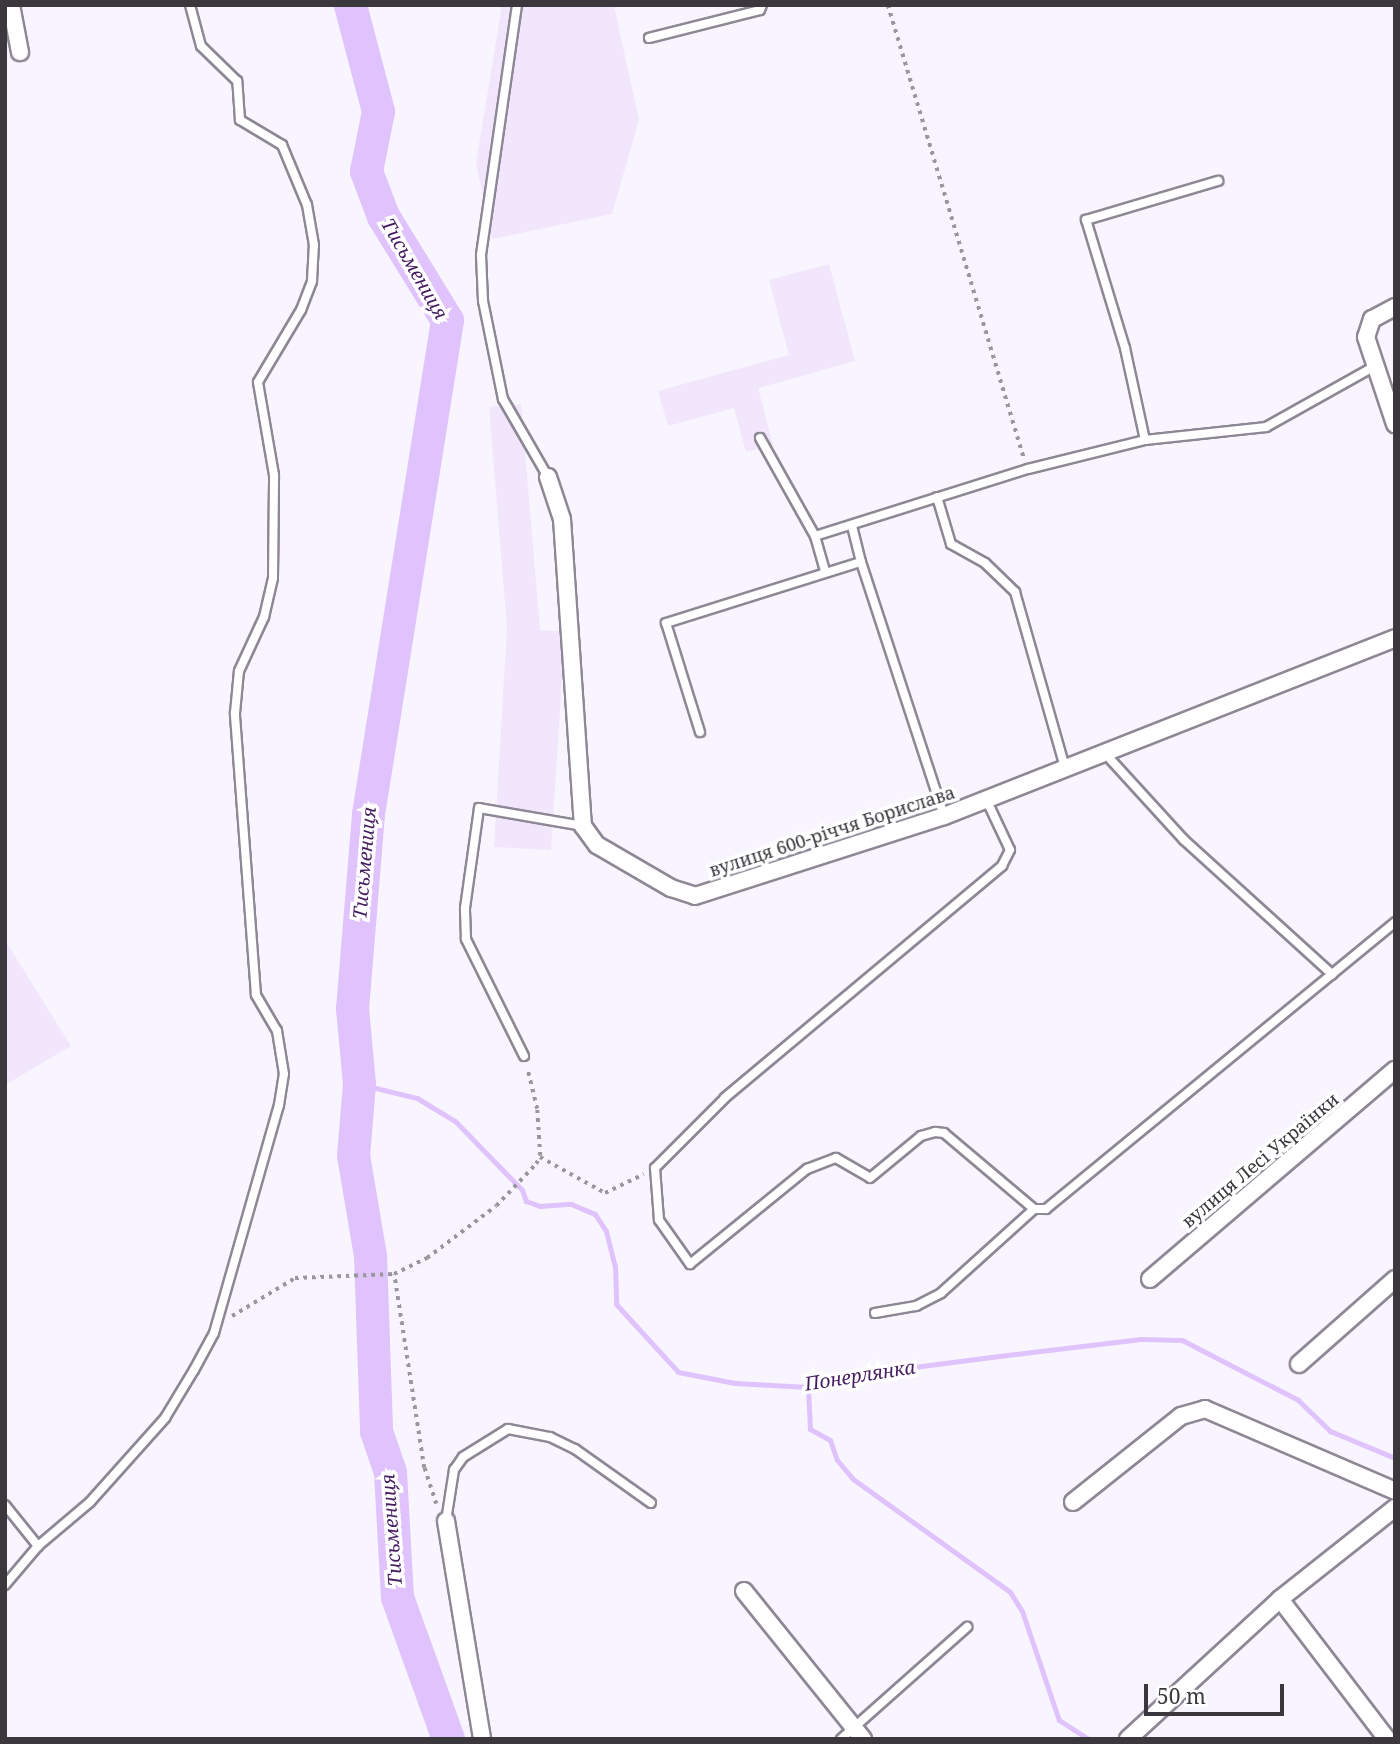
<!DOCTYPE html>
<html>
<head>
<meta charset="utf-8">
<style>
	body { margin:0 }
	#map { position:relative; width:1400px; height:1744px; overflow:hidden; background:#f9f5fe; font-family:"Noto Serif",serif }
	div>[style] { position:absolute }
	.built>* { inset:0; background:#f1e6fc }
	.stream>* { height:5px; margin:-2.5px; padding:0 2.5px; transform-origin:2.5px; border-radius:2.5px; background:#e0c2fd }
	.river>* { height:33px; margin:-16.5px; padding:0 16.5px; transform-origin:16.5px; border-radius:16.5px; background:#e0c2fd }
	.path>* { height:3.5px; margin-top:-1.75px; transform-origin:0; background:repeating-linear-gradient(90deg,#9a969e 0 3.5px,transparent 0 8.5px) }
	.roads { filter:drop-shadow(2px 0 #8e8795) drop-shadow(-2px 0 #8e8795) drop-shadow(0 2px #8e8795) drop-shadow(0 -2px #8e8795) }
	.service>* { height:8px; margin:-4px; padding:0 4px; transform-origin:4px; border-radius:4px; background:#fff }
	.minor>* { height:16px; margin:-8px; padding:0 8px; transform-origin:8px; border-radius:8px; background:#fff }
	span { translate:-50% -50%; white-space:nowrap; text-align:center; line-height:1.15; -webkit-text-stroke:7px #fff; paint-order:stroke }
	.street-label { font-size:18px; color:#3a373d }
	.water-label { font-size:19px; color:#451d61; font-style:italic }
	.frame { position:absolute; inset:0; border:7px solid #3a373d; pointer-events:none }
	.scale { position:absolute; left:1144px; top:1684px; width:140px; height:32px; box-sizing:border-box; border:4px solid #3a373d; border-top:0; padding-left:9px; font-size:21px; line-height:24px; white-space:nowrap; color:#3a373d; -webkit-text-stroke:5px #fff; paint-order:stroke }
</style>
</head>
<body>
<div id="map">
	<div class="built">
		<div style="clip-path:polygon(502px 5px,614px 5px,639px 120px,612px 214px,492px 239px,476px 163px)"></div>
		<div style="clip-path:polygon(829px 264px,855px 361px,758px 388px,773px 445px,746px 452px,734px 408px,668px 426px,658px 391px,789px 355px,769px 280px)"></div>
		<div style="clip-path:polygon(521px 404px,540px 630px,565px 632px,551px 850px,494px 847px,507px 628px,489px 407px)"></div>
		<div style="clip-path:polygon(5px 940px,71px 1046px,5px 1085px)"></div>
	</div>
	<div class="stream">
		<div style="left:359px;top:1084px;width:60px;rotate:13.6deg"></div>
		<div style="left:417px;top:1098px;width:44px;rotate:31.2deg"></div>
		<div style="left:455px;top:1121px;width:96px;rotate:45.8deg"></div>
		<div style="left:522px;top:1190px;width:12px;rotate:70deg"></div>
		<div style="left:526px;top:1201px;width:15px;rotate:20deg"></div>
		<div style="left:540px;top:1206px;width:31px;rotate:-4deg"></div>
		<div style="left:571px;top:1204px;width:26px;rotate:23deg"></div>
		<div style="left:595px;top:1214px;width:20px;rotate:57deg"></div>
		<div style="left:606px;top:1231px;width:36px;rotate:76deg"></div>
		<div style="left:615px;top:1266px;width:38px;rotate:88deg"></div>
		<div style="left:616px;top:1304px;width:92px;rotate:47.6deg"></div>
		<div style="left:678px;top:1372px;width:58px;rotate:10.9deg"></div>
		<div style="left:735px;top:1383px;width:73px;rotate:3.1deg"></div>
		<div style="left:808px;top:1387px;width:77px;rotate:-12deg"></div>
		<div style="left:883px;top:1371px;width:117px;rotate:-7.4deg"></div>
		<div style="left:999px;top:1356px;width:143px;rotate:-6.8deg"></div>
		<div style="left:1141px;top:1339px;width:41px;rotate:1.4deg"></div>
		<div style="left:1182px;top:1340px;width:131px;rotate:27.3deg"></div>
		<div style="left:1298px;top:1400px;width:45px;rotate:44.1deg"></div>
		<div style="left:1330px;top:1431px;width:70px;rotate:22.6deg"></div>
		<div style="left:808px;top:1387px;width:42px;rotate:87.3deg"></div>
		<div style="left:810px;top:1429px;width:23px;rotate:29deg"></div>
		<div style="left:830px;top:1440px;width:21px;rotate:71deg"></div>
		<div style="left:837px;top:1460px;width:25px;rotate:50deg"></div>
		<div style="left:853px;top:1479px;width:193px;rotate:35.7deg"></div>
		<div style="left:1010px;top:1592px;width:22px;rotate:58deg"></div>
		<div style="left:1022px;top:1611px;width:115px;rotate:71.3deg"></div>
		<div style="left:1059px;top:1720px;width:35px;rotate:33deg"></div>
	</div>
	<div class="river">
		<div style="left:350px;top:5px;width:110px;rotate:75.2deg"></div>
		<div style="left:378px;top:111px;width:61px;rotate:101.3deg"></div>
		<div style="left:366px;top:171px;width:48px;rotate:69.3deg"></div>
		<div style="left:383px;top:216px;width:122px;rotate:58.4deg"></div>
		<div style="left:447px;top:320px;width:500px;rotate:99.09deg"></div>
		<div style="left:368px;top:814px;width:195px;rotate:94.7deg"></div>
		<div style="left:352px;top:1008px;width:76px;rotate:84.7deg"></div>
		<div style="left:359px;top:1084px;width:71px;rotate:94.8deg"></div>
		<div style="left:353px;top:1155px;width:102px;rotate:80.4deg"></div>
		<div style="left:370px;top:1256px;width:175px;rotate:88deg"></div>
		<div style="left:376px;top:1431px;width:43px;rotate:71.1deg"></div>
		<div style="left:390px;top:1472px;width:125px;rotate:86.8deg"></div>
		<div style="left:397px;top:1597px;width:151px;rotate:70.2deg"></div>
	</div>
	<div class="path">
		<div style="left:888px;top:5px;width:472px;rotate:73.3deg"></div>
		<div style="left:540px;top:1157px;width:74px;rotate:29deg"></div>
		<div style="left:605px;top:1193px;width:43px;rotate:-26deg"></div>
		<div style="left:232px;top:1316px;width:74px;rotate:-31.1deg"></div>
		<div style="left:295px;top:1278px;width:99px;rotate:-2.3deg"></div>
		<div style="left:436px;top:1504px;width:38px;rotate:-108deg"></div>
		<div style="left:424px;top:1468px;width:196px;rotate:-98.8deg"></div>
		<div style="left:394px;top:1274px;width:37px;rotate:-26deg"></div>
		<div style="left:427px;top:1258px;width:86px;rotate:-37deg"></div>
		<div style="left:496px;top:1206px;width:58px;rotate:-46.4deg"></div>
		<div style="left:536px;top:1164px;width:9px;rotate:-63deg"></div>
		<div style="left:540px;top:1156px;width:47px;rotate:-93.7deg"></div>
		<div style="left:537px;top:1109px;width:42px;rotate:-103.7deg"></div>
	</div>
	<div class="roads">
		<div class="service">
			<div style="left:517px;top:5px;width:253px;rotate:98.2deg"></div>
			<div style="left:481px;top:255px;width:46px;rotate:87.5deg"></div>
			<div style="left:483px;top:301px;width:100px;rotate:78.5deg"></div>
			<div style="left:503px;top:399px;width:90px;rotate:60deg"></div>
			<div style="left:649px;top:38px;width:114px;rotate:-14.2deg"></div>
			<div style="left:760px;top:10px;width:5px;rotate:-68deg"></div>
			<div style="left:760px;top:438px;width:112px;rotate:60.7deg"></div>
			<div style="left:815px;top:536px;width:223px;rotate:-17.5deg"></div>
			<div style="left:1028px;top:469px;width:121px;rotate:-13.9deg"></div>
			<div style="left:1145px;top:440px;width:122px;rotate:-6.1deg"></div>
			<div style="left:1266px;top:427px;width:127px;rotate:-29.2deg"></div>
			<div style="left:1145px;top:440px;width:94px;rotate:-102.3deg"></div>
			<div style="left:1125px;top:348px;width:134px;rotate:-106.9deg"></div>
			<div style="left:1086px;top:220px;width:138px;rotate:-16.5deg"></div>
			<div style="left:937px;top:497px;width:49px;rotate:73.4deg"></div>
			<div style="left:951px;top:544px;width:39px;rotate:29deg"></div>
			<div style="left:985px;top:563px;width:42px;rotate:44deg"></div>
			<div style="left:1015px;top:592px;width:183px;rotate:74.1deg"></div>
			<div style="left:852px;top:526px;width:37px;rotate:76deg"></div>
			<div style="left:815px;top:536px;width:37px;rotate:74deg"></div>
			<div style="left:700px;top:732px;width:114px;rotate:-107.3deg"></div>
			<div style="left:666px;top:623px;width:204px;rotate:-17.4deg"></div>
			<div style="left:861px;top:562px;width:267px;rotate:71.9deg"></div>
			<div style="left:1108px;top:750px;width:10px;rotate:73deg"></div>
			<div style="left:1111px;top:760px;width:108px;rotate:47.6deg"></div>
			<div style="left:1184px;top:840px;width:200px;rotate:42.2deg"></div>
			<div style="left:986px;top:799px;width:56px;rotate:64.8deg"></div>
			<div style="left:1010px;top:850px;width:18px;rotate:117deg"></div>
			<div style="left:1002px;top:866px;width:361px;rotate:140.1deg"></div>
			<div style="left:725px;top:1098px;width:99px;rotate:135deg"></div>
			<div style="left:655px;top:1168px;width:52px;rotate:85.6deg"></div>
			<div style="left:659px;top:1220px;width:54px;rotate:54.8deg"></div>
			<div style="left:690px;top:1264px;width:151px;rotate:-39.1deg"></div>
			<div style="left:807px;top:1169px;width:31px;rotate:-21deg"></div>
			<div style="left:836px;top:1158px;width:39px;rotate:30deg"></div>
			<div style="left:870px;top:1178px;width:66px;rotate:-39.5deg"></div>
			<div style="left:921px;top:1136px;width:15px;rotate:-16deg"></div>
			<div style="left:935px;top:1132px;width:9px;rotate:6deg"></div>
			<div style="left:944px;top:1133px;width:118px;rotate:40.2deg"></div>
			<div style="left:1034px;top:1209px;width:12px"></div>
			<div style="left:1046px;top:1209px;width:452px;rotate:-39.4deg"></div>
			<div style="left:524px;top:1056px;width:131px;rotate:-116.4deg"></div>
			<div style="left:466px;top:939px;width:31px;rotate:-92deg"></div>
			<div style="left:465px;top:908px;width:101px;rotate:-82deg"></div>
			<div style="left:479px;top:808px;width:106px;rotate:9.8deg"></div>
			<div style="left:875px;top:1313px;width:42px;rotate:-9.7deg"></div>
			<div style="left:916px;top:1306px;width:28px;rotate:-27deg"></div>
			<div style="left:941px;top:1293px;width:125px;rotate:-42.1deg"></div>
			<div style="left:5px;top:1505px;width:53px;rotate:51.2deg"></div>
			<div style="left:446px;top:1521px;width:52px;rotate:-81.1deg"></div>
			<div style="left:454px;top:1470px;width:16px;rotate:-55deg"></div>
			<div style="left:463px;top:1457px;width:53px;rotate:-31.9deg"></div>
			<div style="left:508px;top:1429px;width:43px;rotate:10.8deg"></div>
			<div style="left:550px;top:1437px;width:28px;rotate:26deg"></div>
			<div style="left:575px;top:1449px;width:93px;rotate:35.4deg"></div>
			<div style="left:5px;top:1585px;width:51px;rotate:-49.8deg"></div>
			<div style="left:38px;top:1546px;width:68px;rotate:-40.2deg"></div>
			<div style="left:90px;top:1502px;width:113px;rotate:-48.2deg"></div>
			<div style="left:165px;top:1418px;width:56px;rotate:-58.9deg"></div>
			<div style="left:194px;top:1370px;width:42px;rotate:-61.6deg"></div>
			<div style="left:214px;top:1333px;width:237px;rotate:-74.1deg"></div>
			<div style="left:279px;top:1105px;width:31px;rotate:-81deg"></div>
			<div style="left:284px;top:1074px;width:44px;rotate:-99.2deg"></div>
			<div style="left:277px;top:1031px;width:42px;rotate:-120.3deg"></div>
			<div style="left:256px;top:995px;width:283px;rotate:-94.3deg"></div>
			<div style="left:235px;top:713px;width:42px;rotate:-84.6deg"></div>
			<div style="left:239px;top:671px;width:60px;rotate:-65.2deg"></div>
			<div style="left:264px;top:617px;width:40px;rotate:-77deg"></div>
			<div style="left:273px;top:578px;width:103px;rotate:-89.4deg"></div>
			<div style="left:274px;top:475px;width:94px;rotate:-99.8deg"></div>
			<div style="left:258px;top:382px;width:84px;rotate:-59.2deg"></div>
			<div style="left:301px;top:310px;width:31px;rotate:-69deg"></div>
			<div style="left:312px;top:281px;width:36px;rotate:-87deg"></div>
			<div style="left:314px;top:245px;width:41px;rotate:-99.9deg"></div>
			<div style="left:307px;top:205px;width:65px;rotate:-112.6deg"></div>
			<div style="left:282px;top:145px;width:49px;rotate:-149.2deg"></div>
			<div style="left:240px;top:120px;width:39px;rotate:-94deg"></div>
			<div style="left:237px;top:81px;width:50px;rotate:-135.8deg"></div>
			<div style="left:201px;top:46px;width:42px;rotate:-105deg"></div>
			<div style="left:841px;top:1739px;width:169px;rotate:-41.6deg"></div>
		</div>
		<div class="minor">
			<div style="left:11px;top:5px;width:48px;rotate:79.2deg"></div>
			<div style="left:1395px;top:307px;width:26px;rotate:152deg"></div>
			<div style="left:1372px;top:319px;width:19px;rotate:108deg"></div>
			<div style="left:1366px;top:337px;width:92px;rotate:71.6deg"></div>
			<div style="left:548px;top:477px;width:44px;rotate:71.6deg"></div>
			<div style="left:562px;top:519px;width:308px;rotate:86.1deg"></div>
			<div style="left:583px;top:826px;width:24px;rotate:54deg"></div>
			<div style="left:597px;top:845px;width:86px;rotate:30.2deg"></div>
			<div style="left:671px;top:888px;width:25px;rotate:18deg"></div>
			<div style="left:695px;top:896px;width:262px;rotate:-17.8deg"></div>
			<div style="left:944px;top:816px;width:485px;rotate:-21.5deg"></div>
			<div style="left:1150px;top:1279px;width:322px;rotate:-40.5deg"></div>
			<div style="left:1299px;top:1364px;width:128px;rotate:-41.5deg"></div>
			<div style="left:1073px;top:1502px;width:138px;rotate:-38.5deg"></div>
			<div style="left:1181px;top:1416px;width:25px;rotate:-16deg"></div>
			<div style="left:1205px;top:1409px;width:207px;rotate:23.3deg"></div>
			<div style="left:446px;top:1521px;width:221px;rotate:80.6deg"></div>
			<div style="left:744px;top:1591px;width:190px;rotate:51.2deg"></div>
			<div style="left:1280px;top:1599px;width:176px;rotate:52.6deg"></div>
			<div style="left:1128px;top:1739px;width:207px;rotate:-42.6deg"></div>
			<div style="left:1280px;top:1599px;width:147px;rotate:-38.4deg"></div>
		</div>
	</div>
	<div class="street-label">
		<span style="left:832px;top:831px;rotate:-18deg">вулиця 600-річчя Борислава</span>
		<span style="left:1260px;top:1160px;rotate:-40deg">вулиця Лесі Українки</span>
	</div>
	<div class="water-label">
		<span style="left:414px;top:269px;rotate:60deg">Тисьмениця</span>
		<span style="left:365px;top:863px;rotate:-85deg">Тисьмениця</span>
		<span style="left:860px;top:1376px;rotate:-9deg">Понерлянка</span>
		<span style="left:392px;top:1530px;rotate:-94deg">Тисьмениця</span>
	</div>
	<div class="frame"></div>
	<div class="scale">50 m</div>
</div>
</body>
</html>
